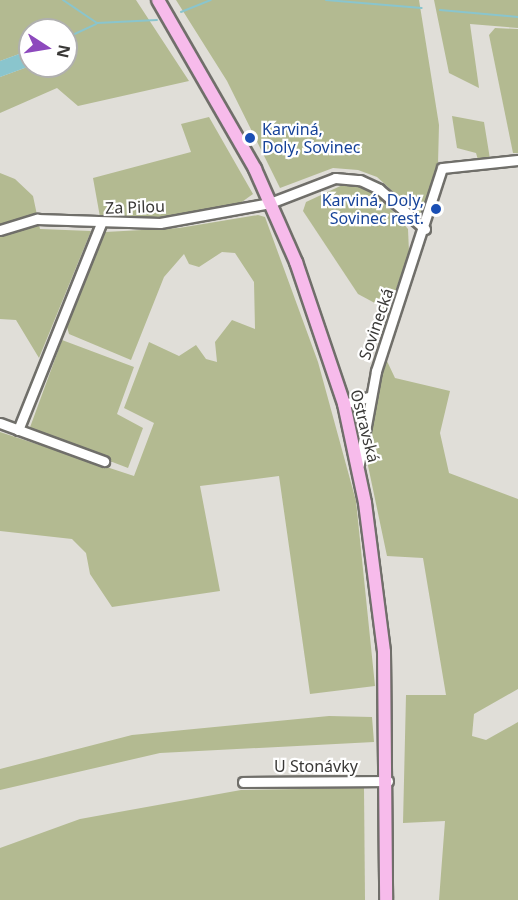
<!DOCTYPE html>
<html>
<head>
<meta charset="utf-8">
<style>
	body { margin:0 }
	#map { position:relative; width:518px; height:900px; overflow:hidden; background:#e0ded8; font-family:"Noto Sans",sans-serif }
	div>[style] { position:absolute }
	.green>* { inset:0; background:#b3ba91 }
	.water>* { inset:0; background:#8ac5cd }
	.stream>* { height:2px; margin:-1px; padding:0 1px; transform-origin:1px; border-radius:1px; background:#8ac5cd }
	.roads { filter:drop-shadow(2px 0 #706f6a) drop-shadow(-2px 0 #706f6a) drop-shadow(0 2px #706f6a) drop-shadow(0 -2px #706f6a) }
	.minor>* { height:9px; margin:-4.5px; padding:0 4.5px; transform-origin:4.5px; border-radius:4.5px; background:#fff }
	.major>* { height:12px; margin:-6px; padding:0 6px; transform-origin:6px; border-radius:6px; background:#f7bbeb }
	.dots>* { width:16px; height:16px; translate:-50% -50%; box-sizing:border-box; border:3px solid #fff; border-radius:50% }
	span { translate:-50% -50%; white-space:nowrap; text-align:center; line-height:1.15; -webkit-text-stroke:4.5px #fff; paint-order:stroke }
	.transit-label { font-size:16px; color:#164399 }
	.left { translate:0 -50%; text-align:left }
	.right { translate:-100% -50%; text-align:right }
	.street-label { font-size:16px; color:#3a3937 }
	.north { position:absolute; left:18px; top:18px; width:60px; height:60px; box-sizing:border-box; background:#fff; border:2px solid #b0b0af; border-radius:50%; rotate:102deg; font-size:16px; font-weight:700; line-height:24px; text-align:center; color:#3a3937 }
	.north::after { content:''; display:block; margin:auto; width:21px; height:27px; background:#8d49bd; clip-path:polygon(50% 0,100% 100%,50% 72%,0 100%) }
</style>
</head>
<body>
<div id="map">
	<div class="green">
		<div style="clip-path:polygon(0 0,136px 0,189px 81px,78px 106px,57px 88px,0 113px,0 77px,30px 66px,66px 66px,66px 30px,30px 30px,30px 50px,0 61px)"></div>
		<div style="clip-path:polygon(176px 0,419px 0,439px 125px,438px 164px,420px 216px,377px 177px,358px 170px,333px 168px,280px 188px,227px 81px)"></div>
		<div style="clip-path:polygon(434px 0,518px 0,518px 28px,470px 24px,479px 88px,449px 73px)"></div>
		<div style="clip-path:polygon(495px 28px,518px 29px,518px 153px,513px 153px,489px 35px)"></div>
		<div style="clip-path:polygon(452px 116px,484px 122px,490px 159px,478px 160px,476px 153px,457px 148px)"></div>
		<div style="clip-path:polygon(209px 117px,253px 194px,239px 204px,161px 217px,100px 217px,93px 178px,191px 152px,181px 124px)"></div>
		<div style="clip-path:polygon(0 173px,15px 179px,33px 196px,40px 229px,91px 231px,39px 358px,16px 320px,0 319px)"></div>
		<div style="clip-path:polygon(349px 182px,377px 193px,408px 229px,409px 252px,392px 301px,384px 308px,358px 294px,303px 211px,306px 202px)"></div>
		<div style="clip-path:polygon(258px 215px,265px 217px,318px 362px,356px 501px,375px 686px,310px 694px,279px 476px,200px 486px,220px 591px,112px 607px,90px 574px,86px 553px,72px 539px,0 531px,0 432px,134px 476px,154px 423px,124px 408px,149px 342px,179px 356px,196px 345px,206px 359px,217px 362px,215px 342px,232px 320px,255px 329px,254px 282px,235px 253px,222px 252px,199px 267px,189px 264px,184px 254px,164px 277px,131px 360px,69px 334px,67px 327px,105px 232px,179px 228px)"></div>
		<div style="clip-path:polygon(62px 340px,134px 367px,117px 414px,143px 428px,128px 468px,29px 430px)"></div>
		<div style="clip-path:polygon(386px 359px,395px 378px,450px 391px,440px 433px,449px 473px,518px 499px,518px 689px,474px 714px,472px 736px,486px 740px,518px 722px,518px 900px,439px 900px,445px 821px,403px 823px,406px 695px,446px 695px,423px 558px,387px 556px,367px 461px,372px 411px)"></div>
		<div style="clip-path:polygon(329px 716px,372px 717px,374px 742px,160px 753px,0 790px,0 769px,132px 735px)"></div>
		<div style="clip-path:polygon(364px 788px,365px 900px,0 900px,0 848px,80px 819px,241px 790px)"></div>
	</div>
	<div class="water">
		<div style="clip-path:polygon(30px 50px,30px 66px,0 77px,0 61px)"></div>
	</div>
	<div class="stream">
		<div style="left:63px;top:0;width:41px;rotate:34.1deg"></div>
		<div style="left:97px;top:23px;width:60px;rotate:-2.9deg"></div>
		<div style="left:326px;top:0;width:96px;rotate:4.8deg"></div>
		<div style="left:440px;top:10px;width:78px;rotate:5.1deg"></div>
		<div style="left:181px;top:12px;width:32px;rotate:-22deg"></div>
		<div style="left:66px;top:38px;width:33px;rotate:-25deg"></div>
	</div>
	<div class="roads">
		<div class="minor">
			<div style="left:0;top:230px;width:39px;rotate:-17deg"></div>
			<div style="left:37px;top:219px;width:123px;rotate:1.9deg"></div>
			<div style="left:160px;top:223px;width:112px;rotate:-10.3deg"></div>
			<div style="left:270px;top:203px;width:70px;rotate:-21deg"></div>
			<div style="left:335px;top:178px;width:25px;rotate:5deg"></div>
			<div style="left:360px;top:180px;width:21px;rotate:25deg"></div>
			<div style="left:379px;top:189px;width:61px;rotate:41deg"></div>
			<div style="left:344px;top:404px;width:26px;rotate:-16deg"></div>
			<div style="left:0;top:423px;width:111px;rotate:20.1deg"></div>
			<div style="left:18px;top:430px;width:222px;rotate:-68.1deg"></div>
			<div style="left:359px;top:464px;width:95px;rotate:-79.6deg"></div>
			<div style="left:376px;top:371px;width:213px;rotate:-72deg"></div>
			<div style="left:442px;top:168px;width:76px;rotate:-6deg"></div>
			<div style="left:243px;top:782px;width:145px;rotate:-0.4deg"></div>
		</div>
		<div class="major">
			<div style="left:158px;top:0;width:195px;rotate:60.1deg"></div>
			<div style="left:255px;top:169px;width:102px;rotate:66.2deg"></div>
			<div style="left:296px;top:262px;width:150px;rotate:71.3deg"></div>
			<div style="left:344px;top:404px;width:101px;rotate:78deg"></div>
			<div style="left:365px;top:503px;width:150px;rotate:82.7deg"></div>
			<div style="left:384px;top:652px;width:248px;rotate:89.5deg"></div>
		</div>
	</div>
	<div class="dots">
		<div style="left:250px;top:138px;background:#1a4fb4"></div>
		<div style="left:436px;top:209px;background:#1a4fb4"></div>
	</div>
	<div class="transit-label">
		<span class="left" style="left:262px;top:138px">Karviná,<br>Doly, Sovinec</span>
		<span class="right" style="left:424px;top:209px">Karviná, Doly,<br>Sovinec rest.</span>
	</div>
	<div class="street-label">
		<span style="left:135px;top:207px;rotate:-2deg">Za Pilou</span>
		<span style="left:376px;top:324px;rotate:-71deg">Sovinecká</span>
		<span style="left:365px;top:426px;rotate:76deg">Ostravská</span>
		<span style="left:316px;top:766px">U Stonávky</span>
	</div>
	<div class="north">N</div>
</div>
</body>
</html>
